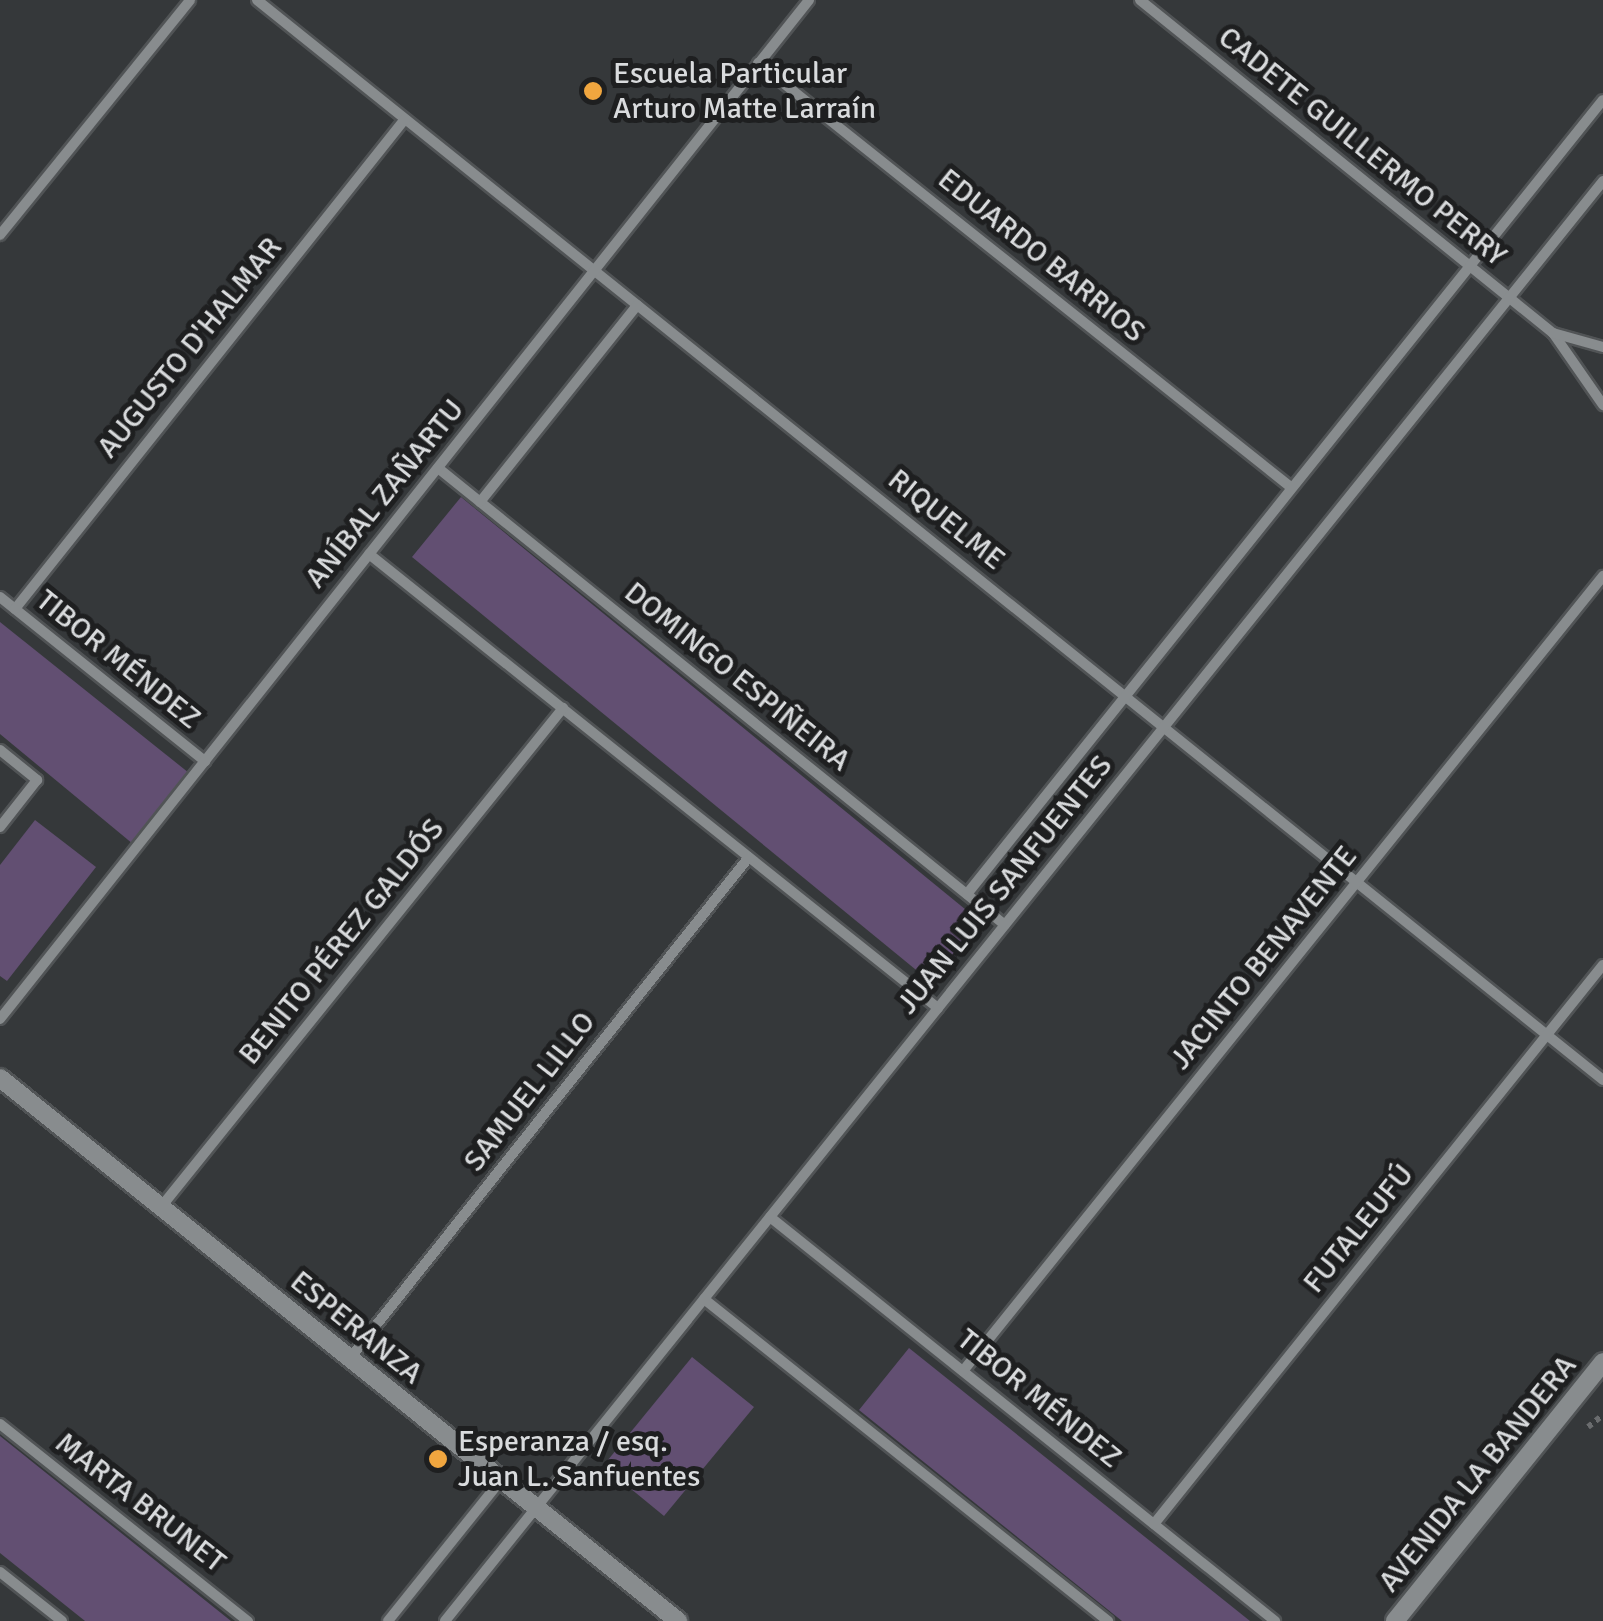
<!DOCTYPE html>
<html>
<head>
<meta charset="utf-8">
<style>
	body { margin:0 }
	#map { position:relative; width:1603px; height:1621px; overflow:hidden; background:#35383a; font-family:Signika,sans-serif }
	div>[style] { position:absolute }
	.green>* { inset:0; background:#624f72 }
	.path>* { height:6px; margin-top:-3px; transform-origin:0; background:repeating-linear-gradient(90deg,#6a6c6e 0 5px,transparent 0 10px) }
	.roads { filter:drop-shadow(2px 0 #515456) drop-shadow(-2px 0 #515456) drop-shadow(0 2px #515456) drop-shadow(0 -2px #515456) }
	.minor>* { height:10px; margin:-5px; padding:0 5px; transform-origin:5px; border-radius:5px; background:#888c8e }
	.tertiary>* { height:18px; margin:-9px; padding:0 9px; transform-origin:9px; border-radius:9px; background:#888c8e }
	.dots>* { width:28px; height:28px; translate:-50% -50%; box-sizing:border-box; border:5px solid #1e1f20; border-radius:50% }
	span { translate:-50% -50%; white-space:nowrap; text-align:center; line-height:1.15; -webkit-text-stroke:10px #1e1f20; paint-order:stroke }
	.poi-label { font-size:30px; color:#d9dbdd }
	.left { translate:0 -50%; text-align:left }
	.street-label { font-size:30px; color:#d9dbdd }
</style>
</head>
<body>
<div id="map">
	<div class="green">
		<div style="clip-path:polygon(461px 497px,982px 923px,932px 983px,412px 557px)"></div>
		<div style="clip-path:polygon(0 622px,189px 773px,133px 844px,0 734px)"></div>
		<div style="clip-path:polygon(35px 820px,96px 867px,7px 981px,0 976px,0 865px)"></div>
		<div style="clip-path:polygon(909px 1348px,1250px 1621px,1122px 1621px,859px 1410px)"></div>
		<div style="clip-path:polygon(692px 1357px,754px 1407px,664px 1516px,603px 1466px)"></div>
		<div style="clip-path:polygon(0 1436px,231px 1621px,85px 1621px,0 1553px)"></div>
	</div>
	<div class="path">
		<div style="left:1588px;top:1427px;width:19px;rotate:-39deg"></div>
	</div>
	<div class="roads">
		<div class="minor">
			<div style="left:257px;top:0;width:1726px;rotate:38.74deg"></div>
			<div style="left:1140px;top:0;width:531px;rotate:38.88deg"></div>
			<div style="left:1553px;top:333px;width:88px;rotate:55.2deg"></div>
			<div style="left:758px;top:63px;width:682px;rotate:38.52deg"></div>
			<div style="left:0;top:235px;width:302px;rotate:-51deg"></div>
			<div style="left:1553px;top:333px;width:52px;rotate:15.6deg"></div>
			<div style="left:438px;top:468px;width:728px;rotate:38.87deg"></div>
			<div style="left:480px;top:502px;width:252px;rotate:-51.4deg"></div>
			<div style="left:369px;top:554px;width:728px;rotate:38.59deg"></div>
			<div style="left:0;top:597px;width:263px;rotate:38.7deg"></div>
			<div style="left:15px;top:609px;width:626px;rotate:-51.48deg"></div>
			<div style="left:0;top:750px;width:48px;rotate:39deg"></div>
			<div style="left:37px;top:780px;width:60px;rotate:128.2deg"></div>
			<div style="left:967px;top:894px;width:1017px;rotate:-51.31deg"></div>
			<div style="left:0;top:1019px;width:1301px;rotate:-51.55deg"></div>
			<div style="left:161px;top:1207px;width:641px;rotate:-51.14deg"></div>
			<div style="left:770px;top:1217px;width:647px;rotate:38.66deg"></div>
			<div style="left:704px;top:1299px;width:517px;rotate:38.56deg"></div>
			<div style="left:350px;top:1358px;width:640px;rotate:-51.47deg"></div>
			<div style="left:963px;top:1371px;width:1021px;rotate:-51.16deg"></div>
			<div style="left:0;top:1424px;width:317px;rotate:38.5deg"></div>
			<div style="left:1154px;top:1524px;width:717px;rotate:-51.23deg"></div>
			<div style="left:0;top:1572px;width:79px;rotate:38.3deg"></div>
			<div style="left:388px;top:1621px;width:181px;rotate:-51.3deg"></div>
			<div style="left:445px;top:1621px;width:1848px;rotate:-51.19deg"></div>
		</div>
		<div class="tertiary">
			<div style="left:0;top:1078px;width:869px;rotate:38.69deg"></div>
			<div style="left:1395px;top:1621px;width:332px;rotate:-51.2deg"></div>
		</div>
	</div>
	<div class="dots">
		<div style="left:593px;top:91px;background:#f0a63f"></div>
		<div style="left:438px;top:1459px;background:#f0a63f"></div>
	</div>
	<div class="poi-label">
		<span class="left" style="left:613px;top:91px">Escuela Particular<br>Arturo Matte Larraín</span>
		<span class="left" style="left:458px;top:1459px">Esperanza / esq.<br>Juan L. Sanfuentes</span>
	</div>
	<div class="street-label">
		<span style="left:1362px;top:147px;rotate:39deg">CADETE GUILLERMO PERRY</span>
		<span style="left:1041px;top:256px;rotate:39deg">EDUARDO BARRIOS</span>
		<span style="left:190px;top:348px;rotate:-51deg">AUGUSTO D'HALMAR</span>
		<span style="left:385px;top:494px;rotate:-51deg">ANÍBAL ZAÑARTU</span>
		<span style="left:946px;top:520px;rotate:39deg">RIQUELME</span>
		<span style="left:118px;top:660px;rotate:39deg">TIBOR MÉNDEZ</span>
		<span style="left:737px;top:677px;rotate:39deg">DOMINGO ESPIÑEIRA</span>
		<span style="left:1005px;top:885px;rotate:-51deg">JUAN LUIS SANFUENTES</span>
		<span style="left:342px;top:942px;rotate:-51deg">BENITO PÉREZ GALDÓS</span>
		<span style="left:1264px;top:958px;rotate:-51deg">JACINTO BENAVENTE</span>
		<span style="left:530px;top:1092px;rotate:-52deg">SAMUEL LILLO</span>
		<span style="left:1359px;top:1229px;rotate:-51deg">FUTALEUFÚ</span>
		<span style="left:356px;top:1328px;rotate:39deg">ESPERANZA</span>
		<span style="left:1039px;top:1399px;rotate:39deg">TIBOR MÉNDEZ</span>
		<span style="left:1478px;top:1474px;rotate:-51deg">AVENIDA LA BANDERA</span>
		<span style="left:140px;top:1503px;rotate:38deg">MARTA BRUNET</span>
	</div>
</div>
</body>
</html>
